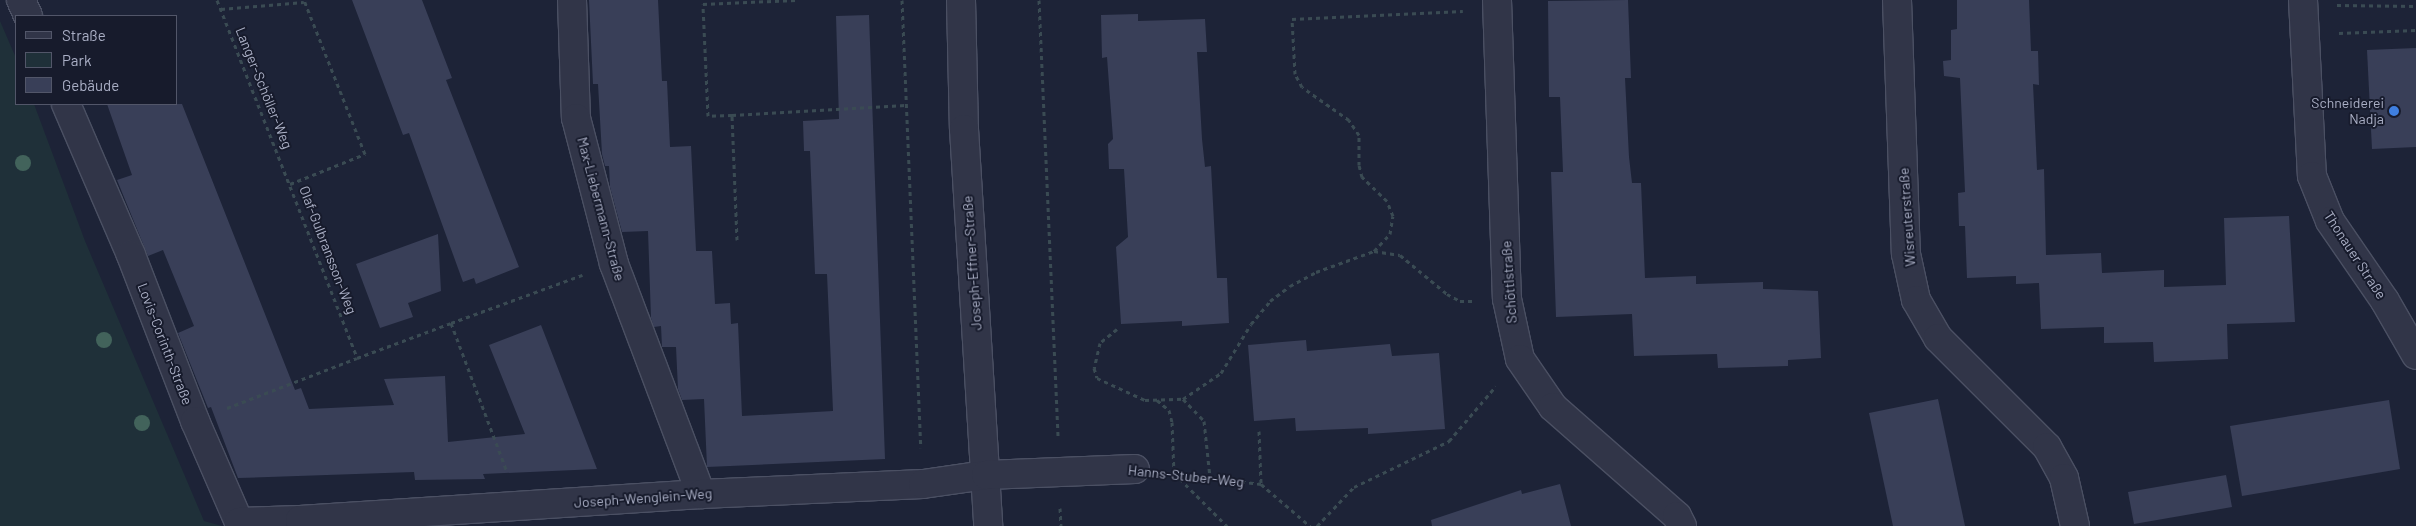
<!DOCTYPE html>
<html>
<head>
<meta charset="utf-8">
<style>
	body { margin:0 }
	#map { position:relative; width:2416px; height:526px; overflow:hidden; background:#1d2337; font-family:Barlow,sans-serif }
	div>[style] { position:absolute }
	.green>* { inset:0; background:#1f3039 }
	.building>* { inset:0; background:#393f58 }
	.path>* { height:3px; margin-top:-1.5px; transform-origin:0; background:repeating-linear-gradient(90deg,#3a4b53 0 4px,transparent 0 8px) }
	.roads { filter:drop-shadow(1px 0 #4b5063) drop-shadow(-1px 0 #4b5063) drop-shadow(0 1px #4b5063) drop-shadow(0 -1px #4b5063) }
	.minor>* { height:28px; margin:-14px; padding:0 14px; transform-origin:14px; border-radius:14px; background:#313548 }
	.trees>* { width:16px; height:16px; margin:-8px; border-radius:50%; background:#42635b }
	.dots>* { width:14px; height:14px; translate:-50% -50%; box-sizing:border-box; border:2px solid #171b2c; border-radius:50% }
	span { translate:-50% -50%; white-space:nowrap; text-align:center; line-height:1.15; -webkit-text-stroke:4px #171b2c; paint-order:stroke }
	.street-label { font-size:14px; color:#aaafc5 }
	.poi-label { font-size:14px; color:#aaafc5 }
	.right { translate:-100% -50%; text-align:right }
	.legend { position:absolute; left:15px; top:15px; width:162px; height:90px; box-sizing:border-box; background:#171b2c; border:1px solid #525669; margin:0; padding:6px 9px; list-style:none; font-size:15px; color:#aaafc5 }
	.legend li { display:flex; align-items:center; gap:10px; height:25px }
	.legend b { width:25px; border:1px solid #525669 }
</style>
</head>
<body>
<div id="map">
	<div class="green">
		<div style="clip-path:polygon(0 21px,16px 58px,16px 104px,34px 104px,85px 241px,204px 521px,222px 526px,0 526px)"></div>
	</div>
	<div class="building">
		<div style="clip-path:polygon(352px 0,422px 0,452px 78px,446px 80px,519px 267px,476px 284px,474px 278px,463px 282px,409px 133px,403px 135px)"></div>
		<div style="clip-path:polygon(589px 0,658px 0,662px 81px,667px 81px,670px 147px,691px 146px,696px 251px,712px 251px,715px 304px,730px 303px,731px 324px,738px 323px,742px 416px,833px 411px,827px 274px,815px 274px,810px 151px,804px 151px,803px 121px,839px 119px,836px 16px,869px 15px,885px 459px,707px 467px,704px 399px,682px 400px,678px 389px,676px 347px,662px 347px,661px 326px,654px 327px,651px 318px,648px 231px,622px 232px,610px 187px,609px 166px,605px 166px,602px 154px,598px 84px,593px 84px)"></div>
		<div style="clip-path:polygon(1628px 0,1631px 78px,1625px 78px,1629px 157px,1632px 183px,1641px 183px,1645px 278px,1696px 276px,1696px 284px,1763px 282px,1763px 289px,1818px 291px,1821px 358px,1788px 360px,1788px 366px,1718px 368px,1717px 354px,1634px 356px,1632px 314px,1556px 317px,1551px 172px,1563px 172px,1560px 97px,1549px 97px,1548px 1px)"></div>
		<div style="clip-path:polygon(1957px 0,2029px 0,2031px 51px,2038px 51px,2039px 85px,2033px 84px,2035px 126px,2037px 170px,2044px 169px,2046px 255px,2101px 253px,2102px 273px,2164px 270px,2164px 287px,2226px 285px,2224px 218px,2289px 216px,2295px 322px,2227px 324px,2228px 359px,2154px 362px,2153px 342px,2104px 343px,2104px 327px,2041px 329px,2039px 283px,2016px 284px,2016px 276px,1967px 278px,1965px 226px,1959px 226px,1958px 193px,1965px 192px,1960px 78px,1944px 76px,1943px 61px,1951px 60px,1951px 30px,1957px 29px)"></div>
		<div style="clip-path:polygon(1138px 14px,1138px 21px,1205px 19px,1207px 52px,1197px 52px,1202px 139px,1205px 167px,1211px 166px,1217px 278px,1227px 278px,1229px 323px,1182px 326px,1182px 321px,1121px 324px,1116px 247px,1128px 237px,1124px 169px,1109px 169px,1108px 144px,1113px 139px,1107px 57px,1102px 58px,1101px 15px)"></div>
		<div style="clip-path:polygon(2416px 48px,2416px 147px,2372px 149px,2367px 50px)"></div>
		<div style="clip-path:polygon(107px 104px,182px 104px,295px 390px,301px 388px,309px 409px,394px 405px,384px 379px,445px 376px,448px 442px,525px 434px,489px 345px,541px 325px,597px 469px,483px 474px,485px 479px,415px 480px,414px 472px,238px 478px,211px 407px,208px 408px,178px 333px,194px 326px,181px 294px,163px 250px,148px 256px,117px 180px,132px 175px)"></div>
		<div style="clip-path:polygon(438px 234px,441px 291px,408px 303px,413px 317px,380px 328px,356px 264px)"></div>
		<div style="clip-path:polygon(1306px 340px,1307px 351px,1390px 344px,1392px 356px,1439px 353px,1445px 429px,1368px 434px,1368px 428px,1296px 431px,1295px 418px,1254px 421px,1248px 345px)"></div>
		<div style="clip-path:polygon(1938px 399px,1965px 526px,1893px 526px,1869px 413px)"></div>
		<div style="clip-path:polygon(2389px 400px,2400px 469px,2242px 496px,2230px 426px)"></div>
		<div style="clip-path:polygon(2226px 475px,2232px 507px,2134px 524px,2128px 492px)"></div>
		<div style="clip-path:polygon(1560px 484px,1571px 526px,1432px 526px,1431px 520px,1521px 490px,1522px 494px)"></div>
	</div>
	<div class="path">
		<div style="left:217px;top:0;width:384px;rotate:68.6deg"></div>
		<div style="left:357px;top:358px;width:100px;rotate:-20.4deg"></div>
		<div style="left:451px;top:323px;width:159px;rotate:69.4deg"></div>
		<div style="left:902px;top:0;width:448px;rotate:87.6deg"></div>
		<div style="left:1039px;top:0;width:436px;rotate:87.5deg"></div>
		<div style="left:2337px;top:5px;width:79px;rotate:0.7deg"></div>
		<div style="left:221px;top:9px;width:83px;rotate:-4.8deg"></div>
		<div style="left:2339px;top:33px;width:77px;rotate:-2.2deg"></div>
		<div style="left:732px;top:115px;width:174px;rotate:-3.3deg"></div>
		<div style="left:290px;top:184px;width:81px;rotate:-21.8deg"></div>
		<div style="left:365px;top:154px;width:166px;rotate:-111.6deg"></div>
		<div style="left:737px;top:240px;width:125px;rotate:-92.3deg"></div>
		<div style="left:732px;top:115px;width:24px;rotate:178deg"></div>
		<div style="left:708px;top:116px;width:112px;rotate:-92.6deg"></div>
		<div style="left:703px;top:4px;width:93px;rotate:-2.5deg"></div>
		<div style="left:1374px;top:251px;width:23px;rotate:-47deg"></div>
		<div style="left:1390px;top:234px;width:18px;rotate:-81deg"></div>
		<div style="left:1393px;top:216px;width:16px;rotate:-112deg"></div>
		<div style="left:1387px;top:201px;width:35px;rotate:-136deg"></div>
		<div style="left:1362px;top:177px;width:12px;rotate:-104deg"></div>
		<div style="left:1359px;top:165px;width:30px;rotate:-90deg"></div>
		<div style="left:1359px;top:135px;width:18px;rotate:-124deg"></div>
		<div style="left:1349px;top:120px;width:57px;rotate:-144.9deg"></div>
		<div style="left:1302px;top:87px;width:15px;rotate:-118deg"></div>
		<div style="left:1295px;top:74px;width:55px;rotate:-93.1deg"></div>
		<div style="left:1292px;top:19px;width:171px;rotate:-2.7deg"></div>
		<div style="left:451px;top:323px;width:140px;rotate:-20.1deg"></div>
		<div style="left:1117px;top:329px;width:22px;rotate:141deg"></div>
		<div style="left:1100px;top:343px;width:26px;rotate:103deg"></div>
		<div style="left:1094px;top:368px;width:10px;rotate:73deg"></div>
		<div style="left:1097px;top:378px;width:53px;rotate:24.6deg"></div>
		<div style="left:1145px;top:400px;width:38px;rotate:-2deg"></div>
		<div style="left:1183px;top:399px;width:30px;rotate:46deg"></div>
		<div style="left:1204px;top:421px;width:56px;rotate:83.9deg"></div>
		<div style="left:1183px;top:399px;width:46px;rotate:-34.4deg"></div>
		<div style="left:1221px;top:373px;width:57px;rotate:-58.5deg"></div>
		<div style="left:1251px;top:324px;width:30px;rotate:-50deg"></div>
		<div style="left:1270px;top:301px;width:25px;rotate:-37deg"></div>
		<div style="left:1290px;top:286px;width:30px;rotate:-28deg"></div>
		<div style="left:1316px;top:272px;width:62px;rotate:-19.9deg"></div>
		<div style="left:1374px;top:251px;width:26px;rotate:9deg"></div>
		<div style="left:1400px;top:255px;width:61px;rotate:39.7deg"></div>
		<div style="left:1447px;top:294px;width:15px;rotate:28deg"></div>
		<div style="left:1460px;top:301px;width:13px"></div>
		<div style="left:1157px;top:400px;width:16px;rotate:40deg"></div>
		<div style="left:1169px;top:410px;width:12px;rotate:76deg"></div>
		<div style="left:1172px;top:422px;width:51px;rotate:87.8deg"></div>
		<div style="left:1174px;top:473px;width:75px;rotate:45deg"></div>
		<div style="left:227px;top:408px;width:139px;rotate:-21deg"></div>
		<div style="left:1259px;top:431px;width:53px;rotate:87.8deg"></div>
		<div style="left:1170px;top:473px;width:92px;rotate:6.9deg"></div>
		<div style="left:1261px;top:484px;width:65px;rotate:40.6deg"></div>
		<div style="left:1060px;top:508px;width:18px;rotate:87deg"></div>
		<div style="left:1317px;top:526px;width:54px;rotate:-46.5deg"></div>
		<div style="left:1354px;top:487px;width:106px;rotate:-25.8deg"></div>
		<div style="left:1449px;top:441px;width:72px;rotate:-49.5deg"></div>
	</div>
	<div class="roads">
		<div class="minor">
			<div style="left:21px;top:0;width:17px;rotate:66deg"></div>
			<div style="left:572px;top:0;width:118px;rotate:88.1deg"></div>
			<div style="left:576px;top:118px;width:151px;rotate:75.4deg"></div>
			<div style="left:614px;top:264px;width:246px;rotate:69.3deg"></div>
			<div style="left:961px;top:0;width:129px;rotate:88.7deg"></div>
			<div style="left:964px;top:129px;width:398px;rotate:86.5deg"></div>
			<div style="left:1497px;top:0;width:299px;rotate:88.1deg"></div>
			<div style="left:1507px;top:299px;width:61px;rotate:77.8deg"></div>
			<div style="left:1520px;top:359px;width:58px;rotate:55.5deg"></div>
			<div style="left:1553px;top:407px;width:165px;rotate:41.3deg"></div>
			<div style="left:1677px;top:516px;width:11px;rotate:63deg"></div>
			<div style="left:1897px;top:0;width:254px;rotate:88deg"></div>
			<div style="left:1906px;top:254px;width:47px;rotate:77.7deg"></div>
			<div style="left:1916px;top:300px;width:44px;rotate:59.9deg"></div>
			<div style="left:1938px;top:338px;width:154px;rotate:45deg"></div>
			<div style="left:2047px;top:447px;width:35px;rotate:61deg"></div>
			<div style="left:2064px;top:478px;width:49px;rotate:77.1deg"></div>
			<div style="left:2303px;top:0;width:176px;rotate:87.1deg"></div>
			<div style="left:2312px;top:176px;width:48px;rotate:68.2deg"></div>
			<div style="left:2330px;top:221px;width:97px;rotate:55.5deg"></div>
			<div style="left:2385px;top:301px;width:62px;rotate:60.1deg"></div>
			<div style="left:66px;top:104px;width:164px;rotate:66.7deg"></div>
			<div style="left:131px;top:255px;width:178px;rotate:68.9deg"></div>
			<div style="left:195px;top:421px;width:110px;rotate:66.5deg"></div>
			<div style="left:239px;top:522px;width:61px;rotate:-1.9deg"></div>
			<div style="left:300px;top:520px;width:6px;rotate:81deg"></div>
			<div style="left:300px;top:520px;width:402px;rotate:-3.7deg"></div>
			<div style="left:701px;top:494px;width:222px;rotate:-2.6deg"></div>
			<div style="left:923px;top:484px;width:64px;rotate:-8.1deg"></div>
			<div style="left:986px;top:475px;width:149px;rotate:-2.3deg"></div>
		</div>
	</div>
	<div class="trees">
		<div style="left:23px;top:163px"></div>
		<div style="left:104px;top:340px"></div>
		<div style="left:142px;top:423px"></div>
	</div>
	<div class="dots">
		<div style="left:2394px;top:111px;background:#3f7fe0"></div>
	</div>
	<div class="street-label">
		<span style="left:264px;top:88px;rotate:68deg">Langer-Schöller-Weg</span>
		<span style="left:601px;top:209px;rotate:75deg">Max-Liebermann-Straße</span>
		<span style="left:1907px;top:217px;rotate:-94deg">Wisreuterstraße</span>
		<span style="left:328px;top:250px;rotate:69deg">Olaf-Gulbransson-Weg</span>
		<span style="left:2355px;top:255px;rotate:57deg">Thonauer Straße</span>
		<span style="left:972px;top:263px;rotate:-94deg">Joseph-Effner-Straße</span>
		<span style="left:1509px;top:282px;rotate:-94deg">Schöttlstraße</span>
		<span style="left:165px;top:344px;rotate:69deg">Lovis-Corinth-Straße</span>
		<span style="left:1186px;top:476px;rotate:6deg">Hanns-Stuber-Weg</span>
		<span style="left:643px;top:498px;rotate:-4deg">Joseph-Wenglein-Weg</span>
	</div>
	<div class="poi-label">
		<span class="right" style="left:2384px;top:111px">Schneiderei<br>Nadja</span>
	</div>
	<ul class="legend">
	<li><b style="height:6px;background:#313548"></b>Straße</li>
	<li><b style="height:14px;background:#1f3039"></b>Park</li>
	<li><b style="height:14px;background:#393f58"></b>Gebäude</li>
	</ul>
</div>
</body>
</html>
